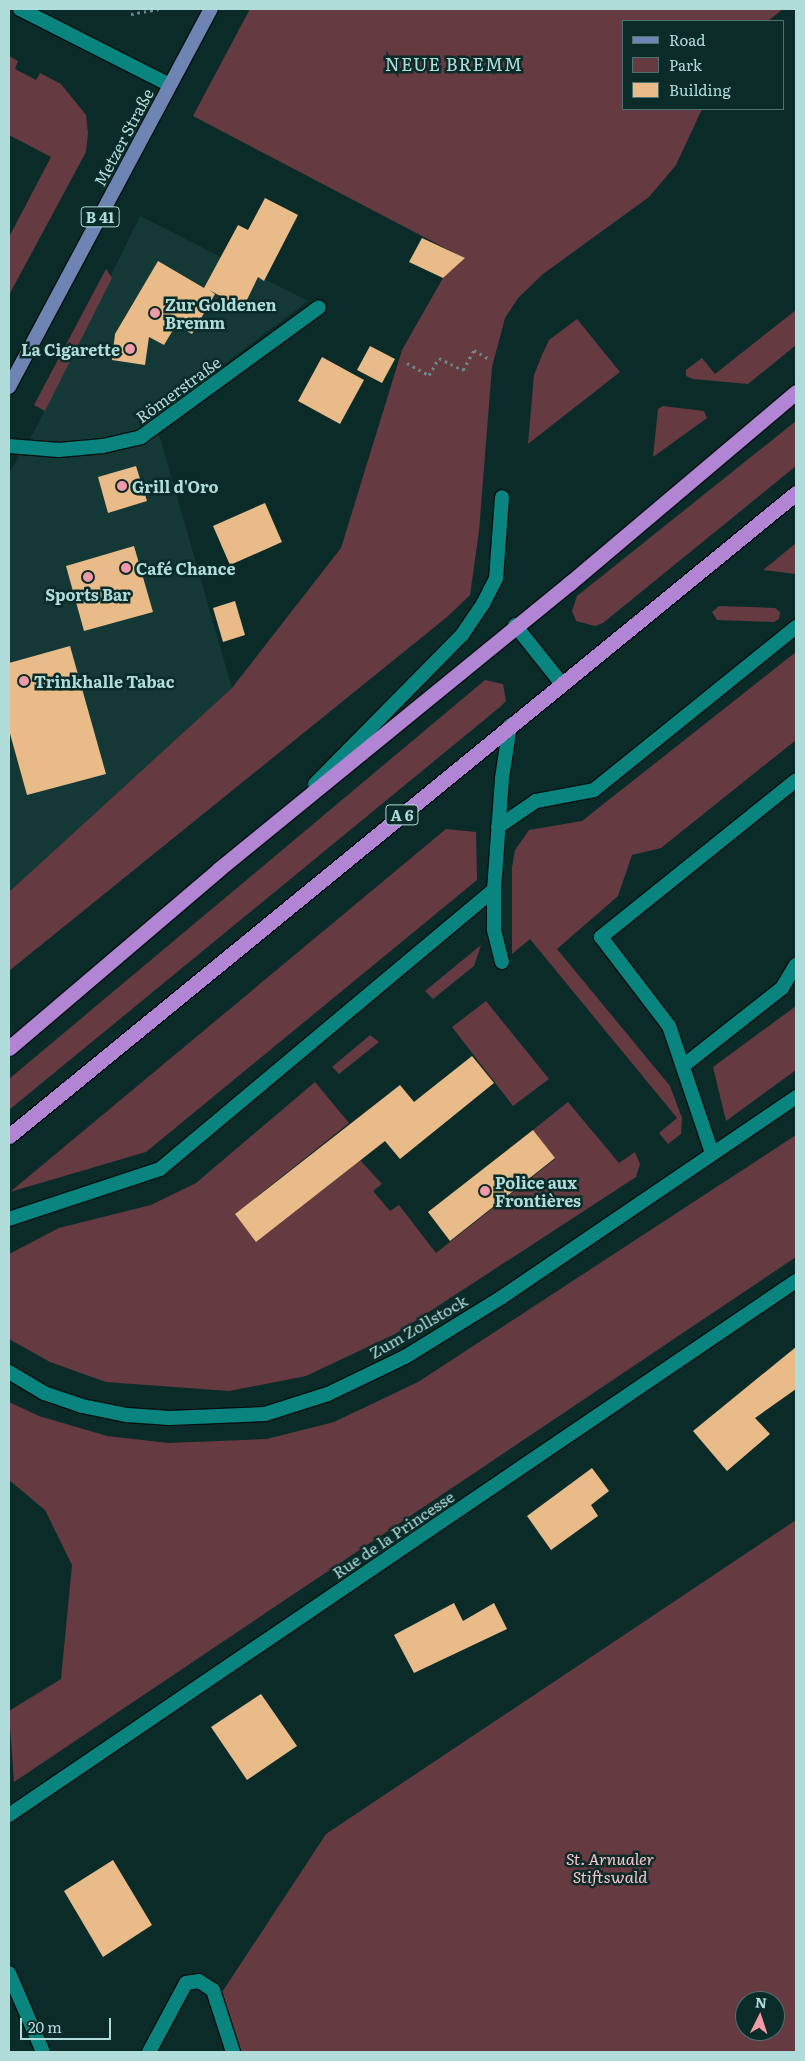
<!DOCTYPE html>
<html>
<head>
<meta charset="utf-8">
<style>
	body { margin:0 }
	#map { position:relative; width:805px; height:2061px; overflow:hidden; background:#0b2b29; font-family:Literata,serif }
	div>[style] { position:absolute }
	.built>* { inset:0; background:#133836 }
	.green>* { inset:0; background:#653a41 }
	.building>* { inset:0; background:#e9bb88 }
	.path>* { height:3px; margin-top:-1.5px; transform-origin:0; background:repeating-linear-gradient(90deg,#668d8a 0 2.5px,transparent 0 6.5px) }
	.roads { filter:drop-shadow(1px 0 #051110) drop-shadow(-1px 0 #051110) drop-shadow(0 1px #051110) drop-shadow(0 -1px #051110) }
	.service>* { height:14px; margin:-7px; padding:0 7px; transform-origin:7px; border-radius:7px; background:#0a847e }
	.minor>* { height:14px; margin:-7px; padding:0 7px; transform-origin:7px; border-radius:7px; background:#0a847e }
	.tertiary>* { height:14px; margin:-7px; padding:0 7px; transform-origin:7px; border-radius:7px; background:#0a847e }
	.secondary>* { height:14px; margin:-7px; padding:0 7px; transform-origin:7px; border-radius:7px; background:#0a847e }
	.primary>* { height:14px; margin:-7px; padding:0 7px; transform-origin:7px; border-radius:7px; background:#6e84b2 }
	.motorway>* { height:15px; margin:-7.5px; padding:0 7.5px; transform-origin:7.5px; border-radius:7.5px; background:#b184d4 }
	.dots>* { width:14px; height:14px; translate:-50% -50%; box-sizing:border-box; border:2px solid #0b2b29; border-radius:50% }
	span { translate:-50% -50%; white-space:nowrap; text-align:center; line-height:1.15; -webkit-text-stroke:5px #0b2b29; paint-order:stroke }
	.shield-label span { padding:1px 4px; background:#0b2b29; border:1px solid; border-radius:4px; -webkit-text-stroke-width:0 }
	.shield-label { font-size:15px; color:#b0ddd9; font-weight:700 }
	.street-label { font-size:16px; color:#b0ddd9 }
	.poi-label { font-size:16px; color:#b0ddd9; font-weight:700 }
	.left { translate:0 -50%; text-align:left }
	.right { translate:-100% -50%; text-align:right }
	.park-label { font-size:16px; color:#fdc2ca; font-style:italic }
	.neighbourhood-label { font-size:18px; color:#b0ddd9; letter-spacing:1px }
	.frame { position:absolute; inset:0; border:10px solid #b0ddd9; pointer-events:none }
	.legend { position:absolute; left:622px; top:20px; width:162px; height:90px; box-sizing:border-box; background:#0b2b29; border:1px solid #4d726f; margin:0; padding:6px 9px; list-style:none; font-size:15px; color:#b0ddd9 }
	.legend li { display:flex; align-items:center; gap:10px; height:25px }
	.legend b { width:25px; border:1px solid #4d726f }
	.north { position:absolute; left:735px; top:1991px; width:50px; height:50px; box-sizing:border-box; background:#0b2b29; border:1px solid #4d726f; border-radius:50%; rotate:4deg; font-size:14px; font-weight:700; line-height:20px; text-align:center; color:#b0ddd9 }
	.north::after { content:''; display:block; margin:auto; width:18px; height:22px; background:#f39aa8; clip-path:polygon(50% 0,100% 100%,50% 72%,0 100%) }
	.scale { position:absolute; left:20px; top:2018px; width:91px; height:22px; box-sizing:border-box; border:2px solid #b0ddd9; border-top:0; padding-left:6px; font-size:15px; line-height:18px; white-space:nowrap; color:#b0ddd9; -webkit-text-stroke:4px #0b2b29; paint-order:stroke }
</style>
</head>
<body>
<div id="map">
	<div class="built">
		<div style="clip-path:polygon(140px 216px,308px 301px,152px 419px,161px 441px,232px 688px,9px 892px,9px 473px,34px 432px)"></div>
	</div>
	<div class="green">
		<div style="clip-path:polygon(250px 9px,783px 9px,768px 21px,624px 21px,624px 109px,702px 109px,676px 165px,649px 197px,543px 274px,518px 298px,505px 318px,492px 367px,479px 531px,470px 595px,447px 617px,9px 971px,9px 892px,232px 688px,341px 548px,402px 350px,443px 278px,464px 258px,193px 116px)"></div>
		<div style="clip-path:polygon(9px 56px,18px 61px,15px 69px,36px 80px,40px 73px,61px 84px,86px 115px,88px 133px,86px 152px,9px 295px,9px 237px,51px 157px,9px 135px)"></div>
		<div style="clip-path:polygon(106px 269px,112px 278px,45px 411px,34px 405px)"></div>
		<div style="clip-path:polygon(796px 310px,796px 345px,748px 384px,693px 379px,686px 376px,686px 370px,702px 358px,715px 374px)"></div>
		<div style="clip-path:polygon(577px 319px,620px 372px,528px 444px,534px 375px,542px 355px,549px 340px)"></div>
		<div style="clip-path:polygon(663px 406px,704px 411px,707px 418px,653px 457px,658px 409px)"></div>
		<div style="clip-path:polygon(796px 421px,796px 466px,603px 623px,595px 626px,576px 621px,572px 611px,577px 596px)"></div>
		<div style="clip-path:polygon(796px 543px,796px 574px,763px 570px,773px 562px)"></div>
		<div style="clip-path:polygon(719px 606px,775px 608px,780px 612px,779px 619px,774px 622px,717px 620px,712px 612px)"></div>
		<div style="clip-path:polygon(796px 652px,796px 740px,661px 848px,632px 855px,618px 896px,557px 949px,670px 1086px,682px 1118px,681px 1134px,668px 1144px,659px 1133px,677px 1118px,530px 939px,512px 954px,512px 867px,515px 850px,529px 830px,582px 821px)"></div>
		<div style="clip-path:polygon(485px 680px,503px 684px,506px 701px,500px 707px,9px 1110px,9px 1079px)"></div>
		<div style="clip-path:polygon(446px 829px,476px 832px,477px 880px,146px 1152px,10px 1192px)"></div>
		<div style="clip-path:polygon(481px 945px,474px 966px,433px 999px,425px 991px)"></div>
		<div style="clip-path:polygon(486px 1001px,549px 1079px,513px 1106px,452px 1027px)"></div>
		<div style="clip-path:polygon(796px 1006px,796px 1070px,726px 1121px,713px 1067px)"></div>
		<div style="clip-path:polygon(370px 1035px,379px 1042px,339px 1074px,332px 1067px)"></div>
		<div style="clip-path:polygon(315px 1082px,349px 1123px,235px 1214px,256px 1241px,360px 1160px,382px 1184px,373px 1191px,390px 1211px,399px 1205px,436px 1253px,555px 1159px,533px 1130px,568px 1102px,619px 1163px,635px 1152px,640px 1164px,636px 1177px,395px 1334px,306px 1376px,229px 1391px,106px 1382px,50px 1362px,9px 1339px,9px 1254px,59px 1228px,151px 1205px,196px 1183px)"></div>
		<div style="clip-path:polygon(796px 1135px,796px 1257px,14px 1782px,9px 1711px,61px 1679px,72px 1565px,45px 1510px,9px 1480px,9px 1402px,39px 1416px,107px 1436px,168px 1443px,267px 1439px,334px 1422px,418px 1382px)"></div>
		<div style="clip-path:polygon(evenodd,796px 1520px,796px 2052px,240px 2052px,217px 2000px,326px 1834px,796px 1520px,745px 2001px,775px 2001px,775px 2031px,745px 2031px,745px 2001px)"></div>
	</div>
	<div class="building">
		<div style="clip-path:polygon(265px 198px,298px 215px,264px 281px,258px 277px,243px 308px,209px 290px,215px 294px,192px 334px,176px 325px,164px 345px,149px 337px,145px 365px,112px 360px,115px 334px,158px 261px,204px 288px,238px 225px,248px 230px)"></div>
		<div style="clip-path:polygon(422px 238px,465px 258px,443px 278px,409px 262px)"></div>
		<div style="clip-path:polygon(370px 346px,395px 359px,382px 383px,357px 370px)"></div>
		<div style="clip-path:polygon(322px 357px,364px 380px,340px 424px,298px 401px)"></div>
		<div style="clip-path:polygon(136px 466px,147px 501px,108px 513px,98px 477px)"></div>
		<div style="clip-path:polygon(265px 503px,282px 542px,230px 565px,213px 526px)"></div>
		<div style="clip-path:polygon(134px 546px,153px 612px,84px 631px,66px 566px)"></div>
		<div style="clip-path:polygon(235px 601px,245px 635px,223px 642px,213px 608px)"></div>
		<div style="clip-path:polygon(70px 646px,106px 774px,27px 795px,9px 730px,9px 663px)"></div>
		<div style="clip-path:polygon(472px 1056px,494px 1083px,400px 1159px,385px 1141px,256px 1242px,235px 1214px,400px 1085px,414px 1102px)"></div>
		<div style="clip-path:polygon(533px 1130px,555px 1158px,450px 1241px,428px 1212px)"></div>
		<div style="clip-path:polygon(796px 1347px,796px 1389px,755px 1418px,770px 1434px,727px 1471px,693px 1431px)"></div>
		<div style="clip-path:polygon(592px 1468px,609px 1491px,591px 1505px,598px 1516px,551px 1550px,527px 1516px)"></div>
		<div style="clip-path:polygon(454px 1603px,463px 1621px,494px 1603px,507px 1629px,414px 1673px,394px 1635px)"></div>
		<div style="clip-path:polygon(261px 1694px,297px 1746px,247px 1780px,211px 1727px)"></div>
		<div style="clip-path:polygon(113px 1860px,152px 1925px,103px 1957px,64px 1891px)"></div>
	</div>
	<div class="path">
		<div style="left:131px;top:14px;width:28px;rotate:-10deg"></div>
		<div style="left:407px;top:363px;width:25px;rotate:29deg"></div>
		<div style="left:429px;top:375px;width:20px;rotate:-60deg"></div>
		<div style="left:439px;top:358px;width:27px;rotate:27deg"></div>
		<div style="left:463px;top:370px;width:23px;rotate:-61deg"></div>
		<div style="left:474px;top:350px;width:17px;rotate:31deg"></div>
	</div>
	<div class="roads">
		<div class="service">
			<div style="left:515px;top:625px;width:75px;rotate:51.5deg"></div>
			<div style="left:315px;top:784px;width:209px;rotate:-45.4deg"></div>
			<div style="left:462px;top:635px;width:37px;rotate:-56deg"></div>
			<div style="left:483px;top:604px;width:28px;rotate:-63deg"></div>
			<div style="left:496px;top:579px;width:82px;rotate:-85.8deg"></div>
			<div style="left:498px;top:827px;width:46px;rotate:-34.4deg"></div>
			<div style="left:536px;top:801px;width:59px;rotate:-10.7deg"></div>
			<div style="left:594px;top:790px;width:260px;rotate:-38.9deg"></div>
			<div style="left:502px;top:962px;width:34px;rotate:-104deg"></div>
			<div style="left:494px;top:929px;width:39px;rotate:-90deg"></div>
			<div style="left:494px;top:890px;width:112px;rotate:-85.9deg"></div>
			<div style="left:502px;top:778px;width:53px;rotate:-81.3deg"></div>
			<div style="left:683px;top:1066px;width:126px;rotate:-38.2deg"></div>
			<div style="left:782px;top:988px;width:27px;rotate:-59deg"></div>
			<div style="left:712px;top:1153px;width:134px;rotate:-108.7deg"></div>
			<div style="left:669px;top:1026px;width:112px;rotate:-127.4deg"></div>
			<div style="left:601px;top:937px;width:250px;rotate:-38.8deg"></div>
			<div style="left:9px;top:1219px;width:159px;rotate:-18.3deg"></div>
			<div style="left:160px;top:1169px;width:435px;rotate:-39.9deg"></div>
			<div style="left:9px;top:1973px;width:86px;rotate:66.7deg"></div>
			<div style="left:149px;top:2052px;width:78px;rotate:-61.8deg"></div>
			<div style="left:186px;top:1983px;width:13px;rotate:-9deg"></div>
			<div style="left:199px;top:1981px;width:17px;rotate:33deg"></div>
			<div style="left:213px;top:1990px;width:65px;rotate:72.1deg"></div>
		</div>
		<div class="minor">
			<div style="left:9px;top:446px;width:50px;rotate:4.6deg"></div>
			<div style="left:59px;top:450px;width:44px;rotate:-5.2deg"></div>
			<div style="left:103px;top:446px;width:39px;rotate:-13deg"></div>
			<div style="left:141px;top:437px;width:220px;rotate:-36.1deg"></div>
			<div style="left:9px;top:1815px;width:951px;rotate:-34.16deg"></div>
		</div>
		<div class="tertiary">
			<div style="left:9px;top:1372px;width:41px;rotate:31deg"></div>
			<div style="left:44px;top:1393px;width:40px;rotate:18.9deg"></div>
			<div style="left:82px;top:1406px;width:46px;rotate:11.3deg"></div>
			<div style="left:127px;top:1415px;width:43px;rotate:4deg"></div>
			<div style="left:170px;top:1418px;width:95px;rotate:-2.4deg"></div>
			<div style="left:265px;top:1414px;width:66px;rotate:-17.6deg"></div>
			<div style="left:328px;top:1394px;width:85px;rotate:-25.7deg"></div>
			<div style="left:405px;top:1357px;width:114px;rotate:-31.7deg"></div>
			<div style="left:502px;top:1297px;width:356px;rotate:-34.2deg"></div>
		</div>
		<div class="secondary">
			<div style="left:20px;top:9px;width:168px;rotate:26.9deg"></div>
		</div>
		<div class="primary">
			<div style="left:9px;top:387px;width:429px;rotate:-61.9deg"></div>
		</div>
		<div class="motorway">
			<div style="left:9px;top:1048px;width:276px;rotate:-40.4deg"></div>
			<div style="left:219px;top:869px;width:453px;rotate:-39.2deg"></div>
			<div style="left:570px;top:583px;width:296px;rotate:-40.2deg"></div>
			<div style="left:9px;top:1136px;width:1016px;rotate:-39.25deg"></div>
		</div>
	</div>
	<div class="dots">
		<div style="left:155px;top:313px;background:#f39aa8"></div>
		<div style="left:130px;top:349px;background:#f39aa8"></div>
		<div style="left:122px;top:486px;background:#f39aa8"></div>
		<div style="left:126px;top:568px;background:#f39aa8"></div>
		<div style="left:88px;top:577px;background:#f39aa8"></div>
		<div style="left:24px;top:681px;background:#f39aa8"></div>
		<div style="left:485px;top:1191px;background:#f39aa8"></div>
	</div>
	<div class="shield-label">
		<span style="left:100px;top:217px">B 41</span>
		<span style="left:402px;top:815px">A 6</span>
	</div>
	<div class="street-label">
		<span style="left:123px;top:137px;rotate:-62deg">Metzer Straße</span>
		<span style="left:178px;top:389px;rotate:-36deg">Römerstraße</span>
		<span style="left:418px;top:1326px;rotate:-30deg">Zum Zollstock</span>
		<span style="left:393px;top:1534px;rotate:-34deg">Rue de la Princesse</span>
	</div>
	<div class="poi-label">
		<span class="left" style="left:165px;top:313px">Zur Goldenen<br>Bremm</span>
		<span class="right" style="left:120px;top:349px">La Cigarette</span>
		<span class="left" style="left:132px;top:486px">Grill d'Oro</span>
		<span class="left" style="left:136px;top:568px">Café Chance</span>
		<span style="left:88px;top:594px">Sports Bar</span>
		<span class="left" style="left:34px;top:681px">Trinkhalle Tabac</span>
		<span class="left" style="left:495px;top:1191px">Police aux<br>Frontières</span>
	</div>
	<div class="park-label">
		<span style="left:610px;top:1867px">St. Arnualer<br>Stiftswald</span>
	</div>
	<div class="neighbourhood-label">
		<span style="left:454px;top:64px">NEUE BREMM</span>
	</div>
	<div class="frame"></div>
	<ul class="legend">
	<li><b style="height:6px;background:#6e84b2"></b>Road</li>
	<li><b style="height:14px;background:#653a41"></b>Park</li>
	<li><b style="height:14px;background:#e9bb88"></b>Building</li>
	</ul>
	<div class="north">N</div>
	<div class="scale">20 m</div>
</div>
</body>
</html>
